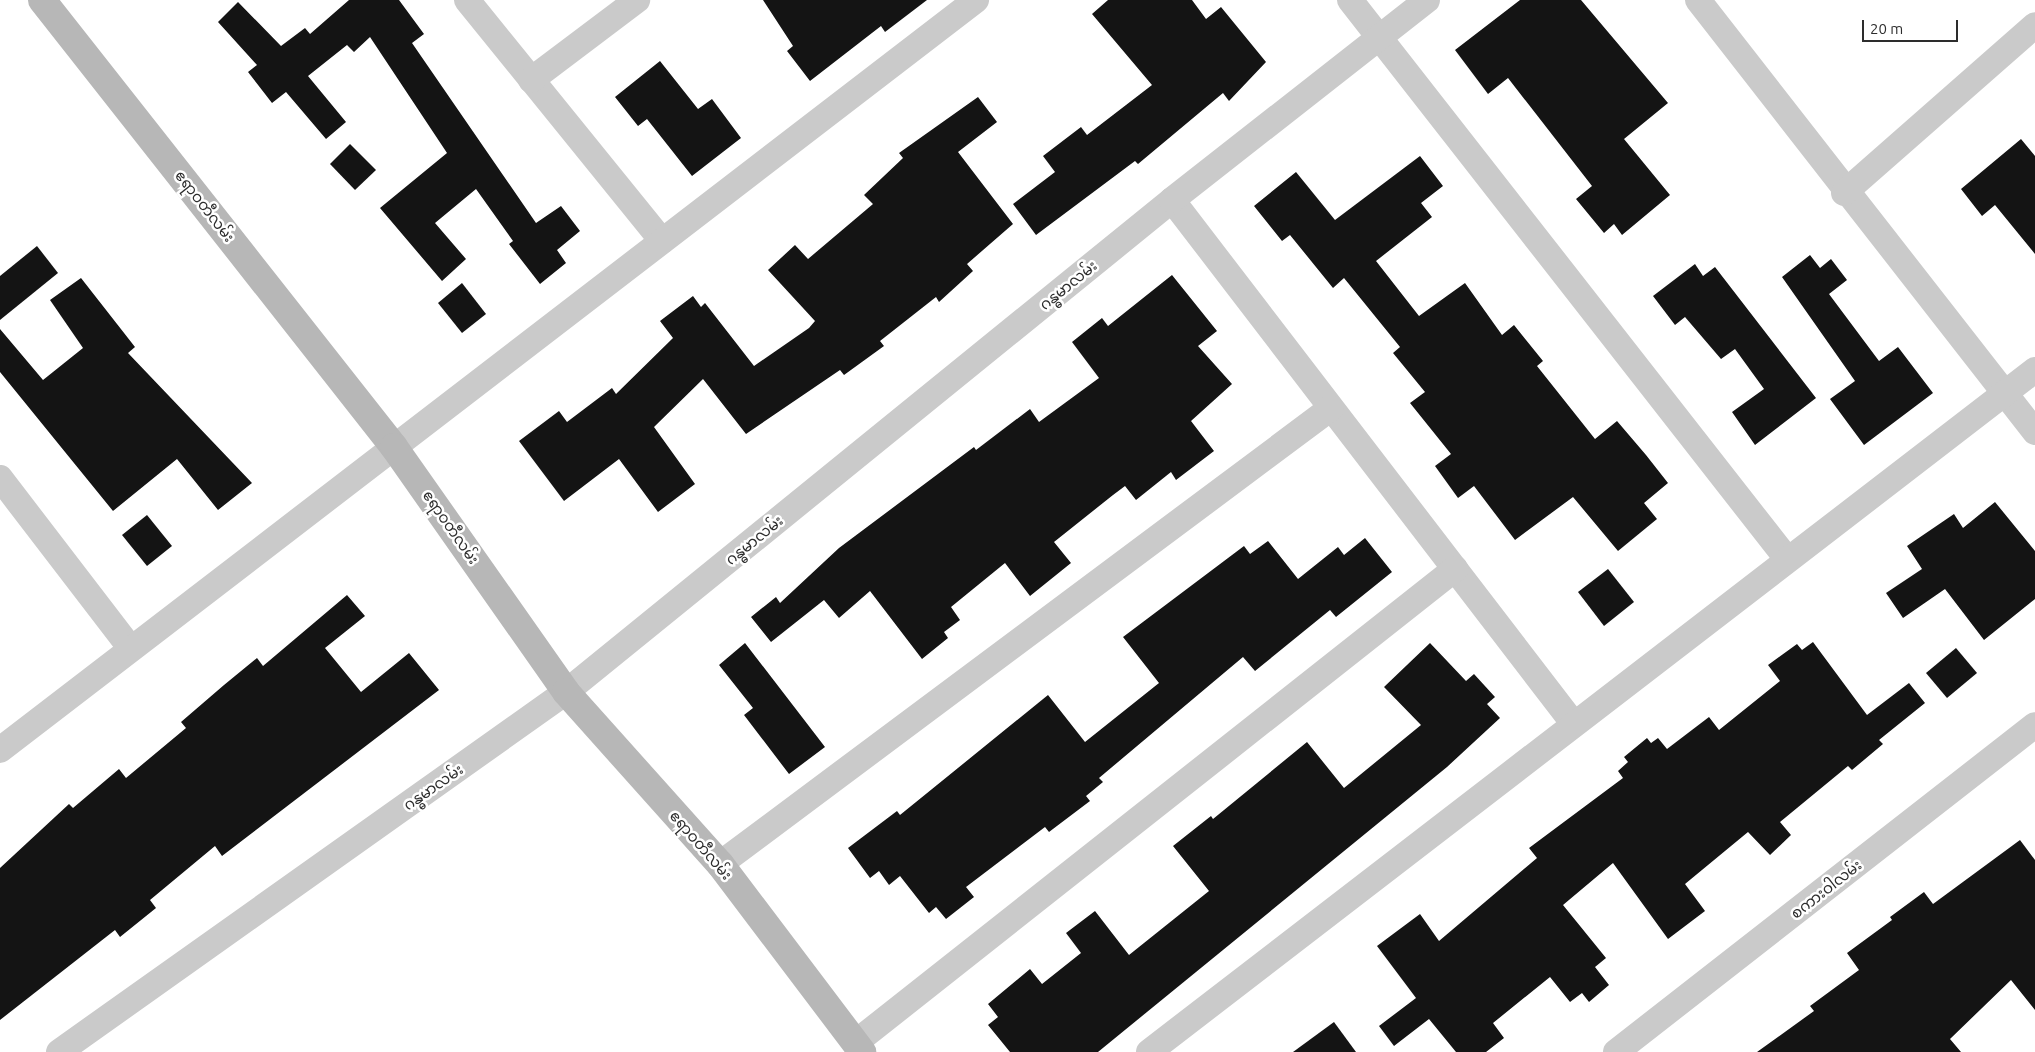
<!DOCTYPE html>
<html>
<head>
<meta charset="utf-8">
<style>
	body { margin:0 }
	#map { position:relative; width:2035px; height:1052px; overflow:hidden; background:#fff; font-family:Ubuntu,"Noto Sans Myanmar",sans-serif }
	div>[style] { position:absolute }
	.building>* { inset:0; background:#141414 }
	.street>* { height:26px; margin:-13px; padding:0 13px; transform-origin:13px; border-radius:13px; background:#cacaca }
	.secondary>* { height:28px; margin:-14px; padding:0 14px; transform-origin:14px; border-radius:14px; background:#b7b7b7 }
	span { translate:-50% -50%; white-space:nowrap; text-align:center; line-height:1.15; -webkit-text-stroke:5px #fff; paint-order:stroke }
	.street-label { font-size:15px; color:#2d2d2d }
	.scale { position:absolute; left:1862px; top:20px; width:96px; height:22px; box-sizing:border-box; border:2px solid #2d2d2d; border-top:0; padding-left:6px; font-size:15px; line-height:18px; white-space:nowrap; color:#2d2d2d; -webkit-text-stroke:4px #fff; paint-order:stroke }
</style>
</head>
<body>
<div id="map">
	<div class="building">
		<div style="clip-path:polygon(349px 0,399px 0,424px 34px,412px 43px,536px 223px,561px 206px,580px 231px,557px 250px,566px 263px,540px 284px,509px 244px,513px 241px,476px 189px,435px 223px,466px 259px,442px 281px,380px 208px,447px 153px,370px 37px,354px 52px,347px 45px,308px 76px,346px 122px,326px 139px,286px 92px,272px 103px,248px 72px,257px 65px,218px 22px,238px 2px,281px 46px,305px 28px,310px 34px)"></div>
		<div style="clip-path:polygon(763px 0,927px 0,885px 32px,881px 26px,810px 81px,787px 51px,793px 46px)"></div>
		<div style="clip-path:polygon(1108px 0,1192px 0,1206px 19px,1221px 7px,1266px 62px,1229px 101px,1223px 93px,1138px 164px,1135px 161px,1036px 235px,1013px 204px,1055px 172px,1043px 156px,1081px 127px,1087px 135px,1152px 85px,1092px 14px)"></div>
		<div style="clip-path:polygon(1520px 0,1581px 0,1668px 103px,1624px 139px,1670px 195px,1622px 235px,1614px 224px,1604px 233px,1576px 199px,1592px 186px,1508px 78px,1488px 94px,1455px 50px)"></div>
		<div style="clip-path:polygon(660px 61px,698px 109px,712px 99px,741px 138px,692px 176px,647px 119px,638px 126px,615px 97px)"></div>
		<div style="clip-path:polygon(978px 97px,997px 122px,958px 152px,1013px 224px,967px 264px,973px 271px,939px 302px,936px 297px,880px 341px,884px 346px,844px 375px,840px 370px,746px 434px,703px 379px,654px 427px,695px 484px,658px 512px,619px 459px,564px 501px,519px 441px,559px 411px,567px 422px,612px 388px,616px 394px,673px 338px,660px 321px,693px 296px,701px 307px,705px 303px,754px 366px,809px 328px,815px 321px,768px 270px,795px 245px,808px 259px,873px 204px,864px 195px,903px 158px,899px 153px)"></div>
		<div style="clip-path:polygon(2021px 139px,2035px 156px,2035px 254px,1995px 205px,1982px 216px,1961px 189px)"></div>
		<div style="clip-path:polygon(350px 144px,376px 170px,355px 190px,330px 164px)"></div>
		<div style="clip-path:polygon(1420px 156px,1443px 186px,1421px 203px,1432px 217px,1376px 261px,1419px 316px,1465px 283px,1502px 335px,1514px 325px,1543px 361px,1537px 366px,1595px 439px,1617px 421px,1646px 455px,1668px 483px,1644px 503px,1657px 519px,1618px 551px,1573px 497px,1515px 540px,1474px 486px,1458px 498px,1435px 466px,1451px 454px,1410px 403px,1425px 392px,1393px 353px,1400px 347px,1344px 278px,1333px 288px,1290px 235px,1282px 241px,1254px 206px,1296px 172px,1335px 220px)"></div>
		<div style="clip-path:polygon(37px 246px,58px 273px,0 320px,0 276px)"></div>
		<div style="clip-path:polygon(1810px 255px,1820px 268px,1831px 259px,1847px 280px,1829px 294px,1879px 361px,1898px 347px,1933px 393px,1864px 445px,1830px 399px,1855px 381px,1782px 277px)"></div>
		<div style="clip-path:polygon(1695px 264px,1703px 276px,1715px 267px,1816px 398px,1755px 445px,1732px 412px,1764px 389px,1735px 349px,1721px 359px,1685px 317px,1675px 325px,1653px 296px)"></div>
		<div style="clip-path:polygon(1172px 275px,1217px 331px,1198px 346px,1232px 384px,1191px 421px,1214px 451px,1176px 480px,1171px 472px,1136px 500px,1125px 486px,1113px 495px,1054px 542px,1071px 563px,1030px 596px,1005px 563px,951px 607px,960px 620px,944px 632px,948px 638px,922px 659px,870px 591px,839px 618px,824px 600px,771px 642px,751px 617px,776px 597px,780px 603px,839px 548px,974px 447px,976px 450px,1030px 409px,1039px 422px,1099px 378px,1072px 342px,1102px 318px,1108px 326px)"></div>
		<div style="clip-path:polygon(81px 278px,135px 347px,128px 353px,252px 483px,218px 510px,177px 459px,113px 511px,0 372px,0 329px,43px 380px,83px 348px,50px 300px)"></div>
		<div style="clip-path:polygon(462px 283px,486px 314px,462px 333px,438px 303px)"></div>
		<div style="clip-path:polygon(1995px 502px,2035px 551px,2035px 599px,1984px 640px,1945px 589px,1903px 618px,1886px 593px,1922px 569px,1907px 546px,1954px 514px,1963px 528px)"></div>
		<div style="clip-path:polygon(147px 515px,172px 546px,147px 566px,122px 535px)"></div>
		<div style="clip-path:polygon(1365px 538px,1392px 572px,1336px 617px,1330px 610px,1255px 671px,1243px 657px,1099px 778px,1103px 782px,1086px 796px,1090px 801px,1049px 832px,1045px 827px,966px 887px,974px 897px,946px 919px,936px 907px,929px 913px,900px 876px,889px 885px,879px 871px,870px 878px,848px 848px,897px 811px,900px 815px,1048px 695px,1085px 742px,1159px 683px,1123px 637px,1244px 546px,1250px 554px,1268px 541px,1298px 579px,1338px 547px,1344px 555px)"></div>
		<div style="clip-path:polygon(1608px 569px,1634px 602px,1604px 626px,1578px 592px)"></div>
		<div style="clip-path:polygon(347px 595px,365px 616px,325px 648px,361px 692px,409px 653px,439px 690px,222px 856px,215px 846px,150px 900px,156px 908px,120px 937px,115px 930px,0 1020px,0 868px,69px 804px,73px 808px,119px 769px,126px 778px,186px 728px,181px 722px,224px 685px,257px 658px,263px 666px)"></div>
		<div style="clip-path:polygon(1813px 642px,1867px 715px,1909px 683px,1925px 703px,1879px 740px,1883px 744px,1852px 770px,1848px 766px,1780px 822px,1791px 835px,1770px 855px,1748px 832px,1685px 884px,1705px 911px,1668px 939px,1613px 863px,1563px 905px,1606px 958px,1595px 967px,1609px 985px,1589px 1002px,1582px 993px,1570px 1002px,1550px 977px,1493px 1023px,1504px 1038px,1486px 1052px,1456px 1052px,1429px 1019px,1394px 1046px,1379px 1026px,1416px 998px,1377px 946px,1420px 914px,1439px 941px,1537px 858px,1529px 848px,1623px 778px,1618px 771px,1628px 762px,1624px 757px,1647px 738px,1651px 743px,1658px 738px,1667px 749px,1709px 717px,1719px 730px,1780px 681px,1768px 665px,1797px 644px,1802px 650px)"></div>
		<div style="clip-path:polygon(745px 643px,825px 747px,789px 774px,744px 715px,753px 708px,719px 665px)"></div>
		<div style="clip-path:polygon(1430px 643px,1466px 681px,1474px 674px,1495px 697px,1487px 704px,1500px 718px,1447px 767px,1098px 1052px,1010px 1052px,988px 1025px,998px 1017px,988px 1004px,1030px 969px,1042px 984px,1081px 953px,1066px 933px,1095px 911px,1129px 955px,1209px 891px,1173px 846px,1211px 816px,1213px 819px,1307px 742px,1344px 788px,1421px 725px,1384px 687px)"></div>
		<div style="clip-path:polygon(1956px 648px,1977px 673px,1947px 698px,1926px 673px)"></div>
		<div style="clip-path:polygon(2020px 840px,2035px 860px,2035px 1010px,2011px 980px,1950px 1039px,1961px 1052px,1757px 1052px,1814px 1011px,1810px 1006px,1859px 970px,1847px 953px,1892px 920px,1890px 917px,1924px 892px,1933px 904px)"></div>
		<div style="clip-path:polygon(1334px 1022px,1356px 1052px,1293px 1052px)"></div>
	</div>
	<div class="street">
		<div style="left:467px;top:0;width:310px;rotate:51deg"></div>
		<div style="left:1350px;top:0;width:710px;rotate:51.98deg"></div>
		<div style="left:1698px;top:0;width:548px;rotate:52.04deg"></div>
		<div style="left:531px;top:80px;width:133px;rotate:-37deg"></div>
		<div style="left:1844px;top:193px;width:254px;rotate:-41.3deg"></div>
		<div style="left:1172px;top:200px;width:659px;rotate:52.52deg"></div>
		<div style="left:0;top:478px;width:215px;rotate:52.5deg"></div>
		<div style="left:0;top:750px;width:1231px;rotate:-37.54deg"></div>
		<div style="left:720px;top:864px;width:762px;rotate:-36.73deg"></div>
		<div style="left:855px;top:1043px;width:765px;rotate:-38.31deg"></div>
		<div style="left:59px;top:1052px;width:622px;rotate:-35.38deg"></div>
		<div style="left:566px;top:692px;width:781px;rotate:-39.07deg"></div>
		<div style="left:1172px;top:200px;width:324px;rotate:-38.1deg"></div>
		<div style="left:1149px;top:1052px;width:1118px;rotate:-37.59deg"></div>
		<div style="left:1616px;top:1052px;width:531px;rotate:-37.97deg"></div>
	</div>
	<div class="secondary">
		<div style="left:42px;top:0;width:569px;rotate:51.78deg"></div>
		<div style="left:394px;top:447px;width:299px;rotate:54.9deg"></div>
		<div style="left:566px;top:692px;width:231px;rotate:48.2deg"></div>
		<div style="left:720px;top:864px;width:236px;rotate:52.9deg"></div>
	</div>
	<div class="street-label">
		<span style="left:205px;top:206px;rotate:52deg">ဧရာဝတီလမ်း</span>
		<span style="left:1068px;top:285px;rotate:-39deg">ဂန္ဓမာလမ်း</span>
		<span style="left:451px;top:527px;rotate:55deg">ဧရာဝတီလမ်း</span>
		<span style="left:754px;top:540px;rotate:-39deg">ဂန္ဓမာလမ်း</span>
		<span style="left:433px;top:787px;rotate:-35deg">ဂန္ဓမာလမ်း</span>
		<span style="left:701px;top:845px;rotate:49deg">ဧရာဝတီလမ်း</span>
		<span style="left:1826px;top:889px;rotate:-38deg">စကားဝါလမ်း</span>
	</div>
	<div class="scale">20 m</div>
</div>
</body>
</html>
